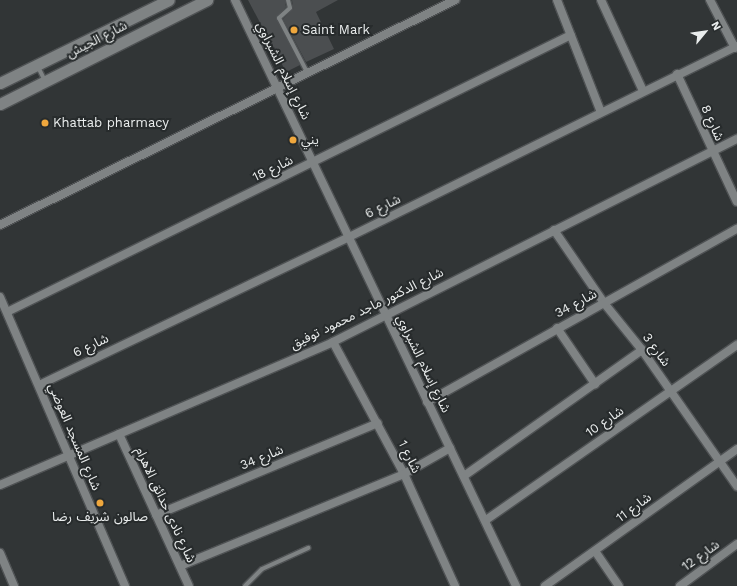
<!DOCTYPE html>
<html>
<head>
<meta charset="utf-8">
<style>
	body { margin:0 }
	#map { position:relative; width:737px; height:586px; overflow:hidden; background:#313536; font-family:"Work Sans","Noto Sans Arabic",sans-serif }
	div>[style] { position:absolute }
	.building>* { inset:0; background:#4b4e50 }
	.roads { filter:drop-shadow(1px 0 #4f5254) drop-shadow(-1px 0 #4f5254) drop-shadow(0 1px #4f5254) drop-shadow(0 -1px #4f5254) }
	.service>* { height:4px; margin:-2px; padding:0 2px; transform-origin:2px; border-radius:2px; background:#7f8384 }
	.minor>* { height:8px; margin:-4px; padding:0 4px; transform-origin:4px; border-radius:4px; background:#7f8384 }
	.tertiary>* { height:11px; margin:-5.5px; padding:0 5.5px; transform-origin:5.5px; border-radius:5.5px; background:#7f8384 }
	.dots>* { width:11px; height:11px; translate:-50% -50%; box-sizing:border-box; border:2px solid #272b2c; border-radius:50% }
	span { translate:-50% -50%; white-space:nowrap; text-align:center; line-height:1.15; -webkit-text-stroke:4px #272b2c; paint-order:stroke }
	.poi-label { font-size:13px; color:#eaeded }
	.left { translate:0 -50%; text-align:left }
	.street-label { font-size:13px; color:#eaeded }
	.north { position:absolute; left:685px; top:12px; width:40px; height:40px; -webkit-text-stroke:3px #272b2c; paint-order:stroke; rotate:61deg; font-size:11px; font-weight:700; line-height:16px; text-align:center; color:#eaeded }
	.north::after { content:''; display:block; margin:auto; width:14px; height:18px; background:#eaeded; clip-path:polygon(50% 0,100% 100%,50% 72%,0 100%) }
</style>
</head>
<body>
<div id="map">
	<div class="building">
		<div style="clip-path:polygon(248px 0,285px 0,286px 7px,276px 18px,300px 65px,286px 72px)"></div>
		<div style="clip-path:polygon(292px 0,338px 0,316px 12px,334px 49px,306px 62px,283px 19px,293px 9px)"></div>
	</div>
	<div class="roads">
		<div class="service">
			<div style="left:288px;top:0;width:8px;rotate:76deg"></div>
			<div style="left:290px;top:8px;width:15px;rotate:138deg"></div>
			<div style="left:279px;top:18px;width:61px;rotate:62.6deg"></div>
			<div style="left:37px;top:65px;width:18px;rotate:63deg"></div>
			<div style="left:245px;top:586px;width:24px;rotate:-45deg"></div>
			<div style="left:262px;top:569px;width:51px;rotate:-24.5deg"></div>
		</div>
		<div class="minor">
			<div style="left:235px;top:0;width:650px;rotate:64.38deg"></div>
			<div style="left:557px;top:0;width:120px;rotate:68.6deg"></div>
			<div style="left:601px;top:0;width:100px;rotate:65.2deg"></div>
			<div style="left:710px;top:0;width:54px;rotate:62.5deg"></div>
			<div style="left:677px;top:74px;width:141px;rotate:64.9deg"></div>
			<div style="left:0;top:225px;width:508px;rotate:-26.31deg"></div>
			<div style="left:554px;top:230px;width:88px;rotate:55.6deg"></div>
			<div style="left:604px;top:303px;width:60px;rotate:51deg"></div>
			<div style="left:642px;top:350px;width:166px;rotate:55.1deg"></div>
			<div style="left:0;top:297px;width:315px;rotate:66.6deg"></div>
			<div style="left:7px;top:312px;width:628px;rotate:-26.16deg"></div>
			<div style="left:557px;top:328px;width:68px;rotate:55.8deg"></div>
			<div style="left:333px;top:342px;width:150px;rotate:61.7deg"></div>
			<div style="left:404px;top:474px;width:123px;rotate:65.5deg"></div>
			<div style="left:39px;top:385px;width:344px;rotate:-25.5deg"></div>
			<div style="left:349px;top:237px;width:432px;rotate:-26.2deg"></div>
			<div style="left:427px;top:402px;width:355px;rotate:-29.2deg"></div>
			<div style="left:119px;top:434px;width:167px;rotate:65.3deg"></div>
			<div style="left:464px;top:476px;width:218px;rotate:-35.3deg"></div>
			<div style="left:0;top:485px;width:362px;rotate:-23.2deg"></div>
			<div style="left:333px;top:342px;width:452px;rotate:-26.7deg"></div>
			<div style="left:156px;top:515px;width:240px;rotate:-22.5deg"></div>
			<div style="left:486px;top:520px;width:306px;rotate:-34.9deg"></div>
			<div style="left:595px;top:551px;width:42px;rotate:55.6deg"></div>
			<div style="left:0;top:553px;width:36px;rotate:67deg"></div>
			<div style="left:180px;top:566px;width:242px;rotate:-22.3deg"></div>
			<div style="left:404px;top:474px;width:53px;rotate:-29.5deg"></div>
			<div style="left:545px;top:586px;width:236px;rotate:-35.5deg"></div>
			<div style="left:680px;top:586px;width:71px;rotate:-36.4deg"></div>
		</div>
		<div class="tertiary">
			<div style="left:0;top:83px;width:188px;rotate:-26.2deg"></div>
			<div style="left:0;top:104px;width:232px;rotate:-26.7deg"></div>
		</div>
	</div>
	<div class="dots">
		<div style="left:294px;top:30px;background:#efa73d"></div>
		<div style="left:45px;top:123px;background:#efa73d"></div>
		<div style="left:293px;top:140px;background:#efa73d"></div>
		<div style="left:100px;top:503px;background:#efa73d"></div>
	</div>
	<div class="poi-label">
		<span class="left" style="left:302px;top:30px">Saint Mark</span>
		<span class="left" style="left:53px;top:123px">Khattab pharmacy</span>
		<span class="left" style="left:301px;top:140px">يني</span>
		<span style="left:100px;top:517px">صالون شريف رضا</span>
	</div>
	<div class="street-label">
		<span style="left:97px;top:40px;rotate:-27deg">شارع الجيش</span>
		<span style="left:283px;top:71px;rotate:64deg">شارع إسلام الشبراوي</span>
		<span style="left:712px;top:123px;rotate:66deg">شارع 8</span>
		<span style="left:273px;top:169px;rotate:-26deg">شارع 18</span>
		<span style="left:383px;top:207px;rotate:-26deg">شارع 6</span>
		<span style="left:576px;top:304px;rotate:-28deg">شارع 34</span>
		<span style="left:367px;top:309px;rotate:-26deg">شارع الدكتور ماجد محمود توفيق</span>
		<span style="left:91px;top:346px;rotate:-25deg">شارع 6</span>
		<span style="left:656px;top:350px;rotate:54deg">شارع 3</span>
		<span style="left:423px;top:364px;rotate:64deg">شارع إسلام الشبراوي</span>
		<span style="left:605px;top:422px;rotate:-35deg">شارع 10</span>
		<span style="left:74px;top:437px;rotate:67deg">شارع المسجد العوضي</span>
		<span style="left:409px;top:457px;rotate:64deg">شارع 1</span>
		<span style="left:262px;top:458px;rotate:-22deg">شارع 34</span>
		<span style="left:165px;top:505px;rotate:65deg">شارع نادى حدائق الاهرام</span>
		<span style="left:634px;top:508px;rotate:-36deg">شارع 11</span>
		<span style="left:701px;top:556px;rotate:-36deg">شارع 12</span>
	</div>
	<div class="north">N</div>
</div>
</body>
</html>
